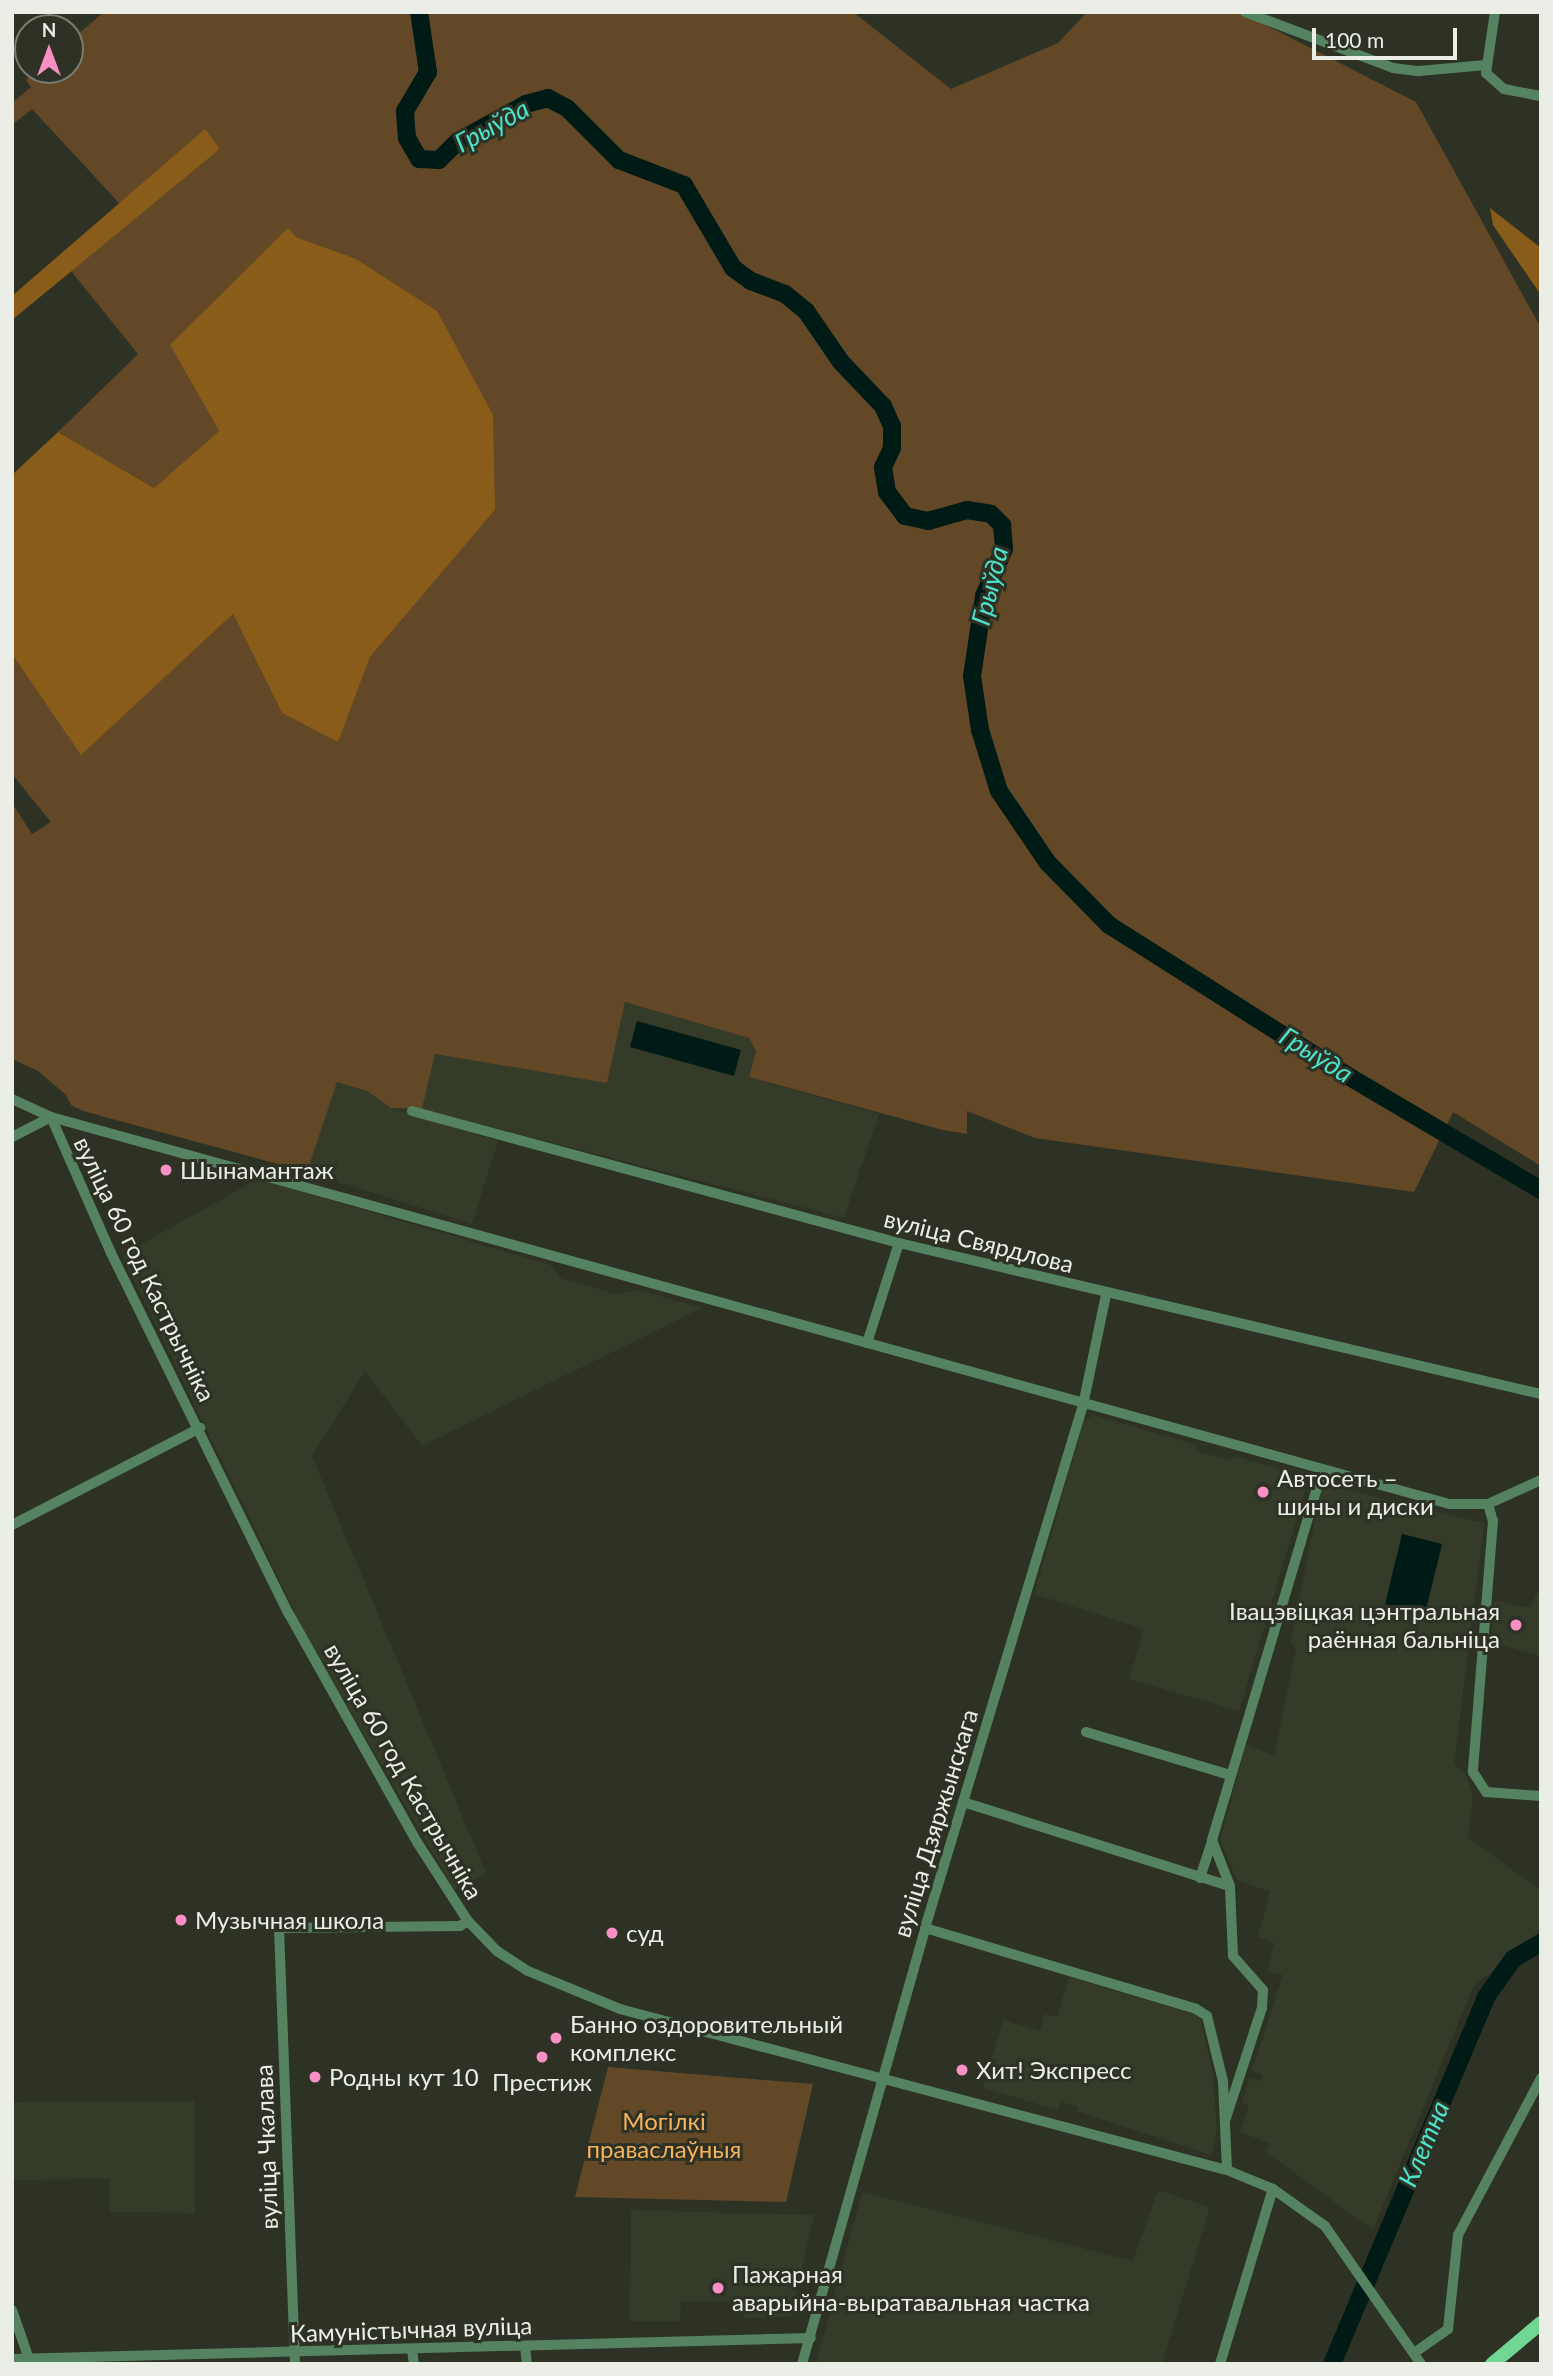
<!DOCTYPE html>
<html>
<head>
<meta charset="utf-8">
<style>
	body { margin:0 }
	#map { position:relative; width:1553px; height:2376px; overflow:hidden; background:#2d3225; font-family:Lato,sans-serif }
	div>[style] { position:absolute }
	.built>* { inset:0; background:#343b28 }
	.green>* { inset:0; background:#634827 }
	.forest>* { inset:0; background:#8a5c19 }
	.water>* { inset:0; background:#001a15 }
	.river>* { height:18px; margin:-9px; padding:0 9px; transform-origin:9px; border-radius:9px; background:#001a15 }
	.minor>* { height:10px; margin:-5px; padding:0 5px; transform-origin:5px; border-radius:5px; background:#558362 }
	.major>* { height:14px; margin:-7px; padding:0 7px; transform-origin:7px; border-radius:7px; background:#71d693 }
	.dots>* { width:19px; height:19px; translate:-50% -50%; box-sizing:border-box; border:4px solid #2d3225; border-radius:50% }
	span { translate:-50% -50%; white-space:nowrap; text-align:center; line-height:1.15; -webkit-text-stroke:6px #2d3225; paint-order:stroke }
	.poi-label { font-size:24px; color:#ebeee6 }
	.left { translate:0 -50%; text-align:left }
	.right { translate:-100% -50%; text-align:right }
	.street-label { font-size:24px; color:#ebeee6 }
	.park-label { font-size:24px; color:#f6b25c }
	.water-label { font-size:26px; color:#4de2cb; font-style:italic }
	.frame { position:absolute; inset:0; border:14px solid #ebeee6; pointer-events:none }
	.north { position:absolute; left:14px; top:14px; width:70px; height:70px; box-sizing:border-box; background:#2d3225; border:2px solid #797d72; border-radius:50%; rotate:0deg; font-size:19px; font-weight:700; line-height:28px; text-align:center; color:#ebeee6 }
	.north::after { content:''; display:block; margin:auto; width:24px; height:32px; background:#fa8fc6; clip-path:polygon(50% 0,100% 100%,50% 72%,0 100%) }
	.scale { position:absolute; left:1312px; top:28px; width:145px; height:32px; box-sizing:border-box; border:4px solid #ebeee6; border-top:0; padding-left:9px; font-size:21px; line-height:24px; white-space:nowrap; color:#ebeee6; -webkit-text-stroke:5px #2d3225; paint-order:stroke }
</style>
</head>
<body>
<div id="map">
	<div class="built">
		<div style="clip-path:polygon(625px 1002px,749px 1038px,756px 1051px,749px 1077px,879px 1114px,844px 1218px,422px 1109px,435px 1054px,607px 1082px)"></div>
		<div style="clip-path:polygon(337px 1081px,367px 1091px,391px 1108px,498px 1141px,472px 1224px,307px 1172px)"></div>
		<div style="clip-path:polygon(258px 1179px,551px 1265px,560px 1278px,616px 1294px,639px 1290px,702px 1308px,422px 1446px,365px 1371px,312px 1456px,486px 1873px,454px 1890px,305px 1633px,122px 1255px)"></div>
		<div style="clip-path:polygon(1094px 1415px,1196px 1445px,1196px 1451px,1230px 1460px,1235px 1456px,1309px 1478px,1239px 1711px,1129px 1679px,1144px 1629px,1034px 1594px,1084px 1420px)"></div>
		<div style="clip-path:polygon(1326px 1485px,1484px 1523px,1454px 1764px,1466px 1774px,1473px 1796px,1468px 1837px,1541px 1891px,1541px 1930px,1473px 1987px,1373px 2230px,1266px 2152px,1269px 2143px,1240px 2132px,1249px 2105px,1242px 2102px,1250px 2078px,1261px 2081px,1263px 2075px,1252px 2071px,1283px 1975px,1267px 1971px,1274px 1943px,1258px 1937px,1270px 1892px,1237px 1880px,1220px 1841px,1246px 1745px,1274px 1755px,1296px 1650px,1291px 1642px,1321px 1489px)"></div>
		<div style="clip-path:polygon(1536px 1593px,1541px 1594px,1541px 1656px,1490px 1642px,1495px 1601px,1531px 1608px)"></div>
		<div style="clip-path:polygon(1069px 1977px,1200px 2016px,1213px 2075px,1217px 2132px,1211px 2155px,1077px 2111px,1078px 2107px,1061px 2102px,1058px 2110px,983px 2088px,1003px 2020px,1040px 2031px,1045px 2014px,1057px 2017px)"></div>
		<div style="clip-path:polygon(194px 2101px,195px 2213px,110px 2212px,110px 2179px,12px 2180px,12px 2102px)"></div>
		<div style="clip-path:polygon(1158px 2190px,1210px 2207px,1162px 2364px,816px 2364px,862px 2192px,1133px 2261px)"></div>
		<div style="clip-path:polygon(631px 2210px,814px 2215px,791px 2317px,744px 2318px,743px 2302px,681px 2301px,680px 2321px,630px 2321px)"></div>
	</div>
	<div class="green">
		<div style="clip-path:polygon(104px 12px,853px 12px,951px 89px,1058px 43px,1087px 12px,1240px 12px,1416px 102px,1541px 328px,1541px 1166px,1453px 1112px,1414px 1192px,1035px 1138px,967px 1111px,967px 1134px,943px 1130px,749px 1077px,756px 1051px,749px 1038px,625px 1002px,607px 1083px,435px 1054px,422px 1109px,391px 1108px,367px 1091px,337px 1082px,307px 1172px,83px 1111px,71px 1105px,66px 1095px,38px 1071px,12px 1059px,12px 803px,32px 834px,51px 822px,12px 774px,12px 654px,81px 754px,233px 614px,282px 713px,338px 741px,370px 657px,495px 510px,354px 258px,296px 237px,170px 345px,219px 431px,154px 488px,58px 432px,138px 354px,71px 271px,220px 149px,205px 130px,120px 204px,32px 109px,12px 125px,12px 103px,31px 87px,26px 80px,37px 70px,70px 70px,70px 41px)"></div>
		<div style="clip-path:polygon(608px 2067px,813px 2084px,786px 2202px,575px 2197px)"></div>
	</div>
	<div class="forest">
		<div style="clip-path:polygon(205px 129px,220px 149px,12px 320px,12px 296px)"></div>
		<div style="clip-path:polygon(1490px 208px,1541px 248px,1541px 295px,1493px 225px)"></div>
		<div style="clip-path:polygon(288px 228px,296px 237px,354px 258px,437px 311px,493px 415px,495px 510px,370px 657px,338px 742px,282px 713px,233px 614px,81px 755px,12px 654px,12px 475px,58px 432px,154px 488px,219px 431px,170px 345px)"></div>
	</div>
	<div class="water">
		<div style="clip-path:polygon(637px 1021px,741px 1050px,734px 1076px,630px 1047px)"></div>
		<div style="clip-path:polygon(1402px 1534px,1442px 1544px,1425px 1614px,1385px 1604px)"></div>
	</div>
	<div class="river">
		<div style="left:419px;top:12px;width:61px;rotate:81.5deg"></div>
		<div style="left:428px;top:72px;width:45px;rotate:120.5deg"></div>
		<div style="left:405px;top:111px;width:27px;rotate:86deg"></div>
		<div style="left:407px;top:138px;width:24px;rotate:60deg"></div>
		<div style="left:419px;top:159px;width:20px;rotate:3deg"></div>
		<div style="left:439px;top:160px;width:25px;rotate:-45deg"></div>
		<div style="left:457px;top:142px;width:79px;rotate:-28.8deg"></div>
		<div style="left:526px;top:104px;width:23px;rotate:-15deg"></div>
		<div style="left:548px;top:98px;width:21px;rotate:28deg"></div>
		<div style="left:567px;top:108px;width:74px;rotate:45deg"></div>
		<div style="left:619px;top:160px;width:70px;rotate:21deg"></div>
		<div style="left:684px;top:185px;width:96px;rotate:59.4deg"></div>
		<div style="left:733px;top:268px;width:22px;rotate:36deg"></div>
		<div style="left:751px;top:281px;width:36px;rotate:21deg"></div>
		<div style="left:785px;top:294px;width:27px;rotate:39deg"></div>
		<div style="left:806px;top:311px;width:62px;rotate:55.5deg"></div>
		<div style="left:841px;top:362px;width:61px;rotate:46.3deg"></div>
		<div style="left:883px;top:406px;width:22px;rotate:66deg"></div>
		<div style="left:892px;top:426px;width:22px;rotate:90deg"></div>
		<div style="left:892px;top:448px;width:21px;rotate:115deg"></div>
		<div style="left:883px;top:467px;width:25px;rotate:81deg"></div>
		<div style="left:887px;top:492px;width:30px;rotate:53deg"></div>
		<div style="left:905px;top:516px;width:24px;rotate:12deg"></div>
		<div style="left:928px;top:521px;width:41px;rotate:-15.8deg"></div>
		<div style="left:967px;top:510px;width:24px;rotate:9deg"></div>
		<div style="left:991px;top:514px;width:16px;rotate:45deg"></div>
		<div style="left:1002px;top:525px;width:24px;rotate:85deg"></div>
		<div style="left:1004px;top:549px;width:51px;rotate:113.1deg"></div>
		<div style="left:984px;top:596px;width:81px;rotate:98.5deg"></div>
		<div style="left:972px;top:676px;width:55px;rotate:81.6deg"></div>
		<div style="left:980px;top:730px;width:64px;rotate:72.7deg"></div>
		<div style="left:999px;top:791px;width:87px;rotate:55.8deg"></div>
		<div style="left:1048px;top:863px;width:87px;rotate:45.5deg"></div>
		<div style="left:1109px;top:925px;width:283px;rotate:32.3deg"></div>
		<div style="left:1348px;top:1076px;width:224px;rotate:30.6deg"></div>
		<div style="left:1332px;top:2364px;width:398px;rotate:-67.2deg"></div>
		<div style="left:1486px;top:1997px;width:47px;rotate:-54.6deg"></div>
		<div style="left:1513px;top:1959px;width:32px;rotate:-30deg"></div>
	</div>
	<div class="minor">
		<div style="left:1245px;top:12px;width:158px;rotate:20.7deg"></div>
		<div style="left:1393px;top:68px;width:26px;rotate:7deg"></div>
		<div style="left:1419px;top:71px;width:67px;rotate:-5.1deg"></div>
		<div style="left:1495px;top:12px;width:62px;rotate:98.4deg"></div>
		<div style="left:1486px;top:73px;width:24px;rotate:42deg"></div>
		<div style="left:1504px;top:89px;width:38px;rotate:11deg"></div>
		<div style="left:12px;top:1099px;width:43px;rotate:24.8deg"></div>
		<div style="left:51px;top:1117px;width:1451px;rotate:15.47deg"></div>
		<div style="left:1449px;top:1504px;width:39px"></div>
		<div style="left:1488px;top:1504px;width:58px;rotate:-24.4deg"></div>
		<div style="left:412px;top:1111px;width:505px;rotate:15.17deg"></div>
		<div style="left:899px;top:1243px;width:660px;rotate:13.24deg"></div>
		<div style="left:51px;top:1117px;width:149px;rotate:66.2deg"></div>
		<div style="left:111px;top:1253px;width:402px;rotate:63.8deg"></div>
		<div style="left:289px;top:1614px;width:261px;rotate:60.7deg"></div>
		<div style="left:417px;top:1842px;width:94px;rotate:57.2deg"></div>
		<div style="left:468px;top:1921px;width:42px;rotate:46deg"></div>
		<div style="left:497px;top:1951px;width:37px;rotate:33deg"></div>
		<div style="left:528px;top:1971px;width:100px;rotate:22.4deg"></div>
		<div style="left:620px;top:2009px;width:628px;rotate:14.86deg"></div>
		<div style="left:1227px;top:2170px;width:50px;rotate:22.4deg"></div>
		<div style="left:1273px;top:2189px;width:64px;rotate:35.4deg"></div>
		<div style="left:1325px;top:2226px;width:168px;rotate:55.2deg"></div>
		<div style="left:12px;top:1137px;width:44px;rotate:-27.1deg"></div>
		<div style="left:867px;top:1343px;width:105px;rotate:-72.3deg"></div>
		<div style="left:1488px;top:1504px;width:18px;rotate:74deg"></div>
		<div style="left:1493px;top:1521px;width:252px;rotate:94.6deg"></div>
		<div style="left:1473px;top:1772px;width:24px;rotate:57deg"></div>
		<div style="left:1486px;top:1792px;width:55px;rotate:4.2deg"></div>
		<div style="left:12px;top:1525px;width:212px;rotate:-27.3deg"></div>
		<div style="left:1086px;top:1732px;width:150px;rotate:16.6deg"></div>
		<div style="left:963px;top:1802px;width:280px;rotate:17.5deg"></div>
		<div style="left:1200px;top:1878px;width:40px;rotate:-72deg"></div>
		<div style="left:925px;top:1928px;width:283px;rotate:16.6deg"></div>
		<div style="left:1196px;top:2009px;width:13px;rotate:32deg"></div>
		<div style="left:1207px;top:2016px;width:67px;rotate:76.2deg"></div>
		<div style="left:1223px;top:2081px;width:89px;rotate:87.4deg"></div>
		<div style="left:1225px;top:2121px;width:119px;rotate:-71.9deg"></div>
		<div style="left:1262px;top:2008px;width:18px;rotate:-87deg"></div>
		<div style="left:1263px;top:1990px;width:45px;rotate:-131.4deg"></div>
		<div style="left:1233px;top:1956px;width:70px;rotate:-92.5deg"></div>
		<div style="left:1230px;top:1886px;width:49px;rotate:-111.4deg"></div>
		<div style="left:1212px;top:1840px;width:384px;rotate:-73.4deg"></div>
		<div style="left:12px;top:2310px;width:52px;rotate:70.9deg"></div>
		<div style="left:525px;top:2346px;width:18px;rotate:84deg"></div>
		<div style="left:412px;top:2350px;width:14px;rotate:82deg"></div>
		<div style="left:1414px;top:2353px;width:42px;rotate:-35.2deg"></div>
		<div style="left:1448px;top:2329px;width:95px;rotate:-83.9deg"></div>
		<div style="left:1458px;top:2235px;width:178px;rotate:-62.1deg"></div>
		<div style="left:12px;top:2359px;width:799px;rotate:-1.51deg"></div>
		<div style="left:295px;top:2364px;width:436px;rotate:-92.1deg"></div>
		<div style="left:279px;top:1928px;width:181px;rotate:-0.6deg"></div>
		<div style="left:460px;top:1926px;width:9px;rotate:-32deg"></div>
		<div style="left:802px;top:2364px;width:453px;rotate:-74.2deg"></div>
		<div style="left:925px;top:1928px;width:546px;rotate:-73.19deg"></div>
		<div style="left:1083px;top:1405px;width:112px;rotate:-78.2deg"></div>
		<div style="left:1220px;top:2364px;width:183px;rotate:-73.2deg"></div>
	</div>
	<div class="major">
		<div style="left:1492px;top:2364px;width:64px;rotate:-39.9deg"></div>
	</div>
	<div class="dots">
		<div style="left:166px;top:1170px;background:#fa8fc6"></div>
		<div style="left:1263px;top:1492px;background:#fa8fc6"></div>
		<div style="left:1516px;top:1625px;background:#fa8fc6"></div>
		<div style="left:181px;top:1920px;background:#fa8fc6"></div>
		<div style="left:612px;top:1933px;background:#fa8fc6"></div>
		<div style="left:556px;top:2038px;background:#fa8fc6"></div>
		<div style="left:542px;top:2057px;background:#fa8fc6"></div>
		<div style="left:962px;top:2070px;background:#fa8fc6"></div>
		<div style="left:315px;top:2077px;background:#fa8fc6"></div>
		<div style="left:718px;top:2288px;background:#fa8fc6"></div>
	</div>
	<div class="poi-label">
		<span class="left" style="left:180px;top:1170px">Шынамантаж</span>
		<span class="left" style="left:1277px;top:1492px">Автосеть –<br>шины и диски</span>
		<span class="right" style="left:1500px;top:1625px">Івацэвіцкая цэнтральная<br>раённая бальніца</span>
		<span class="left" style="left:195px;top:1920px">Музычная школа</span>
		<span class="left" style="left:626px;top:1933px">суд</span>
		<span class="left" style="left:570px;top:2038px">Банно оздоровительный<br>комплекс</span>
		<span class="left" style="left:976px;top:2070px">Хит! Экспресс</span>
		<span class="left" style="left:329px;top:2077px">Родны кут 10</span>
		<span style="left:542px;top:2082px">Престиж</span>
		<span class="left" style="left:732px;top:2288px">Пажарная<br>аварыйна-выратавальная частка</span>
	</div>
	<div class="street-label">
		<span style="left:979px;top:1241px;rotate:14deg">вуліца Свярдлова</span>
		<span style="left:145px;top:1269px;rotate:64deg">вуліца 60 год Кастрычніка</span>
		<span style="left:404px;top:1771px;rotate:60deg">вуліца 60 год Кастрычніка</span>
		<span style="left:935px;top:1823px;rotate:-73deg">вуліца Дзяржынскага</span>
		<span style="left:266px;top:2147px;rotate:-92deg">вуліца Чкалава</span>
		<span style="left:411px;top:2329px;rotate:-2deg">Камуністычная вуліца</span>
	</div>
	<div class="park-label">
		<span style="left:664px;top:2135px">Могілкі<br>праваслаўныя</span>
	</div>
	<div class="water-label">
		<span style="left:492px;top:126px;rotate:-29deg">Грыўда</span>
		<span style="left:990px;top:586px;rotate:-76deg">Грыўда</span>
		<span style="left:1316px;top:1055px;rotate:32deg">Грыўда</span>
		<span style="left:1424px;top:2144px;rotate:-67deg">Клетна</span>
	</div>
	<div class="frame"></div>
	<div class="north">N</div>
	<div class="scale">100 m</div>
</div>
</body>
</html>
